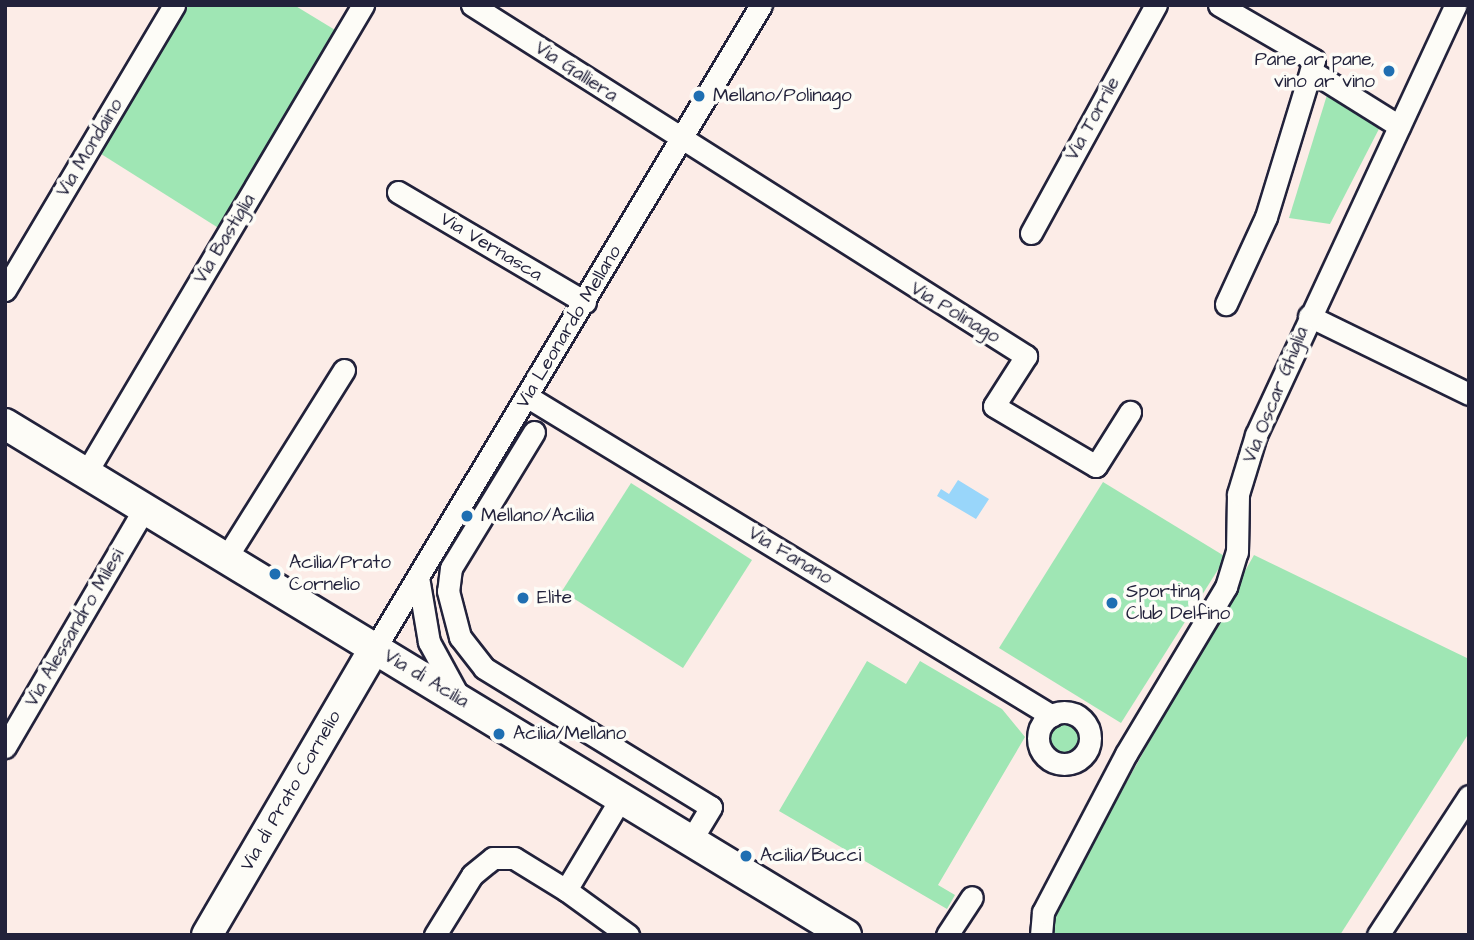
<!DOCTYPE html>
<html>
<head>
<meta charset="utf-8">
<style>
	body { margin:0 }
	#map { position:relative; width:1474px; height:940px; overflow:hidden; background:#fcece7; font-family:"Architects Daughter",sans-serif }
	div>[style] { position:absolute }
	.green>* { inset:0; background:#9fe6b4 }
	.round { border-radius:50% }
	.water>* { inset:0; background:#99d6fa }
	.roads { filter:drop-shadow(2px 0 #22223b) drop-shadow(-2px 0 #22223b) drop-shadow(0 2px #22223b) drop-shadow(0 -2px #22223b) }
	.street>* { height:21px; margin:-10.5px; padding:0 10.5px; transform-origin:10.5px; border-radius:10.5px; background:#fdfcf7 }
	.street>.ring { margin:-10.5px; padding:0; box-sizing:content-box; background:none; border:21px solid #fdfcf7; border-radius:50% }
	.secondary>* { height:30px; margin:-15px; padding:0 15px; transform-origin:15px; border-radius:15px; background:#fdfcf7 }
	.dots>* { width:19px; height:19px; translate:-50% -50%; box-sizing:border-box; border:4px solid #fdfcf7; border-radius:50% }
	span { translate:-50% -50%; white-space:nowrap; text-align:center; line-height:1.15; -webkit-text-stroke:7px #fdfcf7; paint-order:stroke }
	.poi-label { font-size:19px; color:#22223b }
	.right { translate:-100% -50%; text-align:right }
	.left { translate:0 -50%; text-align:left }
	.street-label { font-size:19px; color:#22223b }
	.frame { position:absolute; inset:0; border:7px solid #22223b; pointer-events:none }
</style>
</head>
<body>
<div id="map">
	<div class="green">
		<div style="clip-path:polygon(174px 5px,294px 5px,345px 36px,228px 234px,90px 147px)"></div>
		<div style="clip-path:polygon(1327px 95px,1381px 125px,1330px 224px,1289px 218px)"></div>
		<div style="clip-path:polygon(1103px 482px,1226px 557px,1121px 723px,999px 648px)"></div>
		<div style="clip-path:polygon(631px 483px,752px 560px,683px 668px,562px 591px)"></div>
		<div style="clip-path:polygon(1254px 555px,1469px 659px,1469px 733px,1340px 935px,1049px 935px,1051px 917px)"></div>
		<div style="clip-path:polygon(867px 661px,906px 684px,920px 661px,1002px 709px,1025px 737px,938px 885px,955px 895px,947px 909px,779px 811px)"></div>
		<div class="round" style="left:1046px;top:719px;width:38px;height:38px"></div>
	</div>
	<div class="water">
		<div style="clip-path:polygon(958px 480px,989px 499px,976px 519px,937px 496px,941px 489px,949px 494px)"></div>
	</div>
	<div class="roads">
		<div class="street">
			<div style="left:472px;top:5px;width:656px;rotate:32.36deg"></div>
			<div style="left:1026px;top:356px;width:59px;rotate:122.6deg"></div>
			<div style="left:994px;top:406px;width:118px;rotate:30.5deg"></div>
			<div style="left:1096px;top:466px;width:64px;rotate:-57.8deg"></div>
			<div style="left:1219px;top:5px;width:110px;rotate:30.1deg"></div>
			<div style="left:1314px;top:60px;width:164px;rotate:107deg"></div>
			<div style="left:1266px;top:217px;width:96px;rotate:114.7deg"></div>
			<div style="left:1311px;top:71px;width:104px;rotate:32deg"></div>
			<div style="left:398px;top:192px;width:217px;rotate:30.5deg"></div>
			<div style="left:1031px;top:233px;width:260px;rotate:-61.3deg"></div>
			<div style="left:5px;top:290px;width:331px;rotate:-59.3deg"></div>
			<div style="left:1309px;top:316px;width:178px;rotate:26deg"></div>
			<div style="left:528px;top:397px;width:613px;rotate:31.33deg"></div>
			<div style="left:534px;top:432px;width:159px;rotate:121.4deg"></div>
			<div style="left:451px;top:568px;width:23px;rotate:97deg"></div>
			<div style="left:448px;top:591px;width:48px;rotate:75.4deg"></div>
			<div style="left:460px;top:637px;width:39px;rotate:52deg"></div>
			<div style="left:484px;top:668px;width:266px;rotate:31.5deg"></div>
			<div style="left:711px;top:807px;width:39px;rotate:121deg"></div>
			<div style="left:86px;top:473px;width:544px;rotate:-59.38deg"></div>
			<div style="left:226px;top:558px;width:222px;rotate:-57.9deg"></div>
			<div style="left:418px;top:577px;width:66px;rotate:80.4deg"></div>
			<div style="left:429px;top:642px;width:63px;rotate:61.4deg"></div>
			<div style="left:375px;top:648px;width:750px;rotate:-59.02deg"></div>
			<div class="ring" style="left:1038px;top:712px;width:31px;height:31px"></div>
			<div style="left:5px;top:747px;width:276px;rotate:-59.7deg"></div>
			<div style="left:566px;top:890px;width:77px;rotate:36deg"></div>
			<div style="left:435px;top:935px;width:70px;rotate:-58.3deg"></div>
			<div style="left:472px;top:875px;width:27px;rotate:-39deg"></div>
			<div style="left:493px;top:858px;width:21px"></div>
			<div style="left:514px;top:858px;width:61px;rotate:31.6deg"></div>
			<div style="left:566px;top:890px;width:107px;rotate:-59.1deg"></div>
			<div style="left:947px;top:935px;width:45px;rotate:-56.7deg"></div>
			<div style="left:1041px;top:935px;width:23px;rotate:-85deg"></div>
			<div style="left:1043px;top:912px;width:178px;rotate:-62.3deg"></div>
			<div style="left:1126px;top:754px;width:195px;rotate:-59.1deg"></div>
			<div style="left:1226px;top:587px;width:37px;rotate:-73deg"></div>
			<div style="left:1237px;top:552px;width:58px;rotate:-89deg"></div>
			<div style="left:1238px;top:494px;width:62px;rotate:-73deg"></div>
			<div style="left:1256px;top:435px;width:474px;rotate:-65.1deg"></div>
			<div style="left:1378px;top:935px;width:166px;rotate:-56.8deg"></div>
		</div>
		<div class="secondary">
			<div style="left:5px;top:424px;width:984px;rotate:31.28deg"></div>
			<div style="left:207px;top:935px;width:333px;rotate:-59.7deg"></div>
		</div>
	</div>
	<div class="dots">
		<div style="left:1389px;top:71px;background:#1f6fb2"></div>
		<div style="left:699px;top:96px;background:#1f6fb2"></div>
		<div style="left:467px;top:516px;background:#1f6fb2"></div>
		<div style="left:275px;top:574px;background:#1f6fb2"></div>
		<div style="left:523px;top:598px;background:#1f6fb2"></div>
		<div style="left:1112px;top:603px;background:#1f6fb2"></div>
		<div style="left:499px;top:734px;background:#1f6fb2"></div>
		<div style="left:746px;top:856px;background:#1f6fb2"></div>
	</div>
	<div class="poi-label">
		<span class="right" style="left:1375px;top:71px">Pane ar pane,<br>vino ar vino</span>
		<span class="left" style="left:713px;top:96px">Mellano/Polinago</span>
		<span class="left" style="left:481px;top:516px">Mellano/Acilia</span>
		<span class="left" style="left:289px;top:574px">Acilia/Prato<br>Cornelio</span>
		<span class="left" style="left:1126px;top:603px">Sporting<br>Club Delfino</span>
		<span class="left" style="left:537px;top:598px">Elite</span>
		<span class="left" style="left:513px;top:734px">Acilia/Mellano</span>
		<span class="left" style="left:760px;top:856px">Acilia/Bucci</span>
	</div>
	<div class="street-label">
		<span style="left:576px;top:72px;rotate:33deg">Via Galliera</span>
		<span style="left:1093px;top:119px;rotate:-61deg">Via Torrile</span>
		<span style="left:90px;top:148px;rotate:-59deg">Via Mondaino</span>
		<span style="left:225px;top:239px;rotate:-59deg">Via Bastiglia</span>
		<span style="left:491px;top:247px;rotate:31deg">Via Vernasca</span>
		<span style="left:955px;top:313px;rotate:31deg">Via Polinago</span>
		<span style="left:569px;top:327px;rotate:-59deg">Via Leonardo Mellano</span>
		<span style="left:1276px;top:395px;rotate:-68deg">Via Oscar Ghiglia</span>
		<span style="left:790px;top:556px;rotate:31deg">Via Fanano</span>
		<span style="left:75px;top:628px;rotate:-60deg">Via Alessandro Milesi</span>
		<span style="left:426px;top:679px;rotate:31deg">Via di Acilia</span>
		<span style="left:291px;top:791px;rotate:-60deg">Via di Prato Cornelio</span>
	</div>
	<div class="frame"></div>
</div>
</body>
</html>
